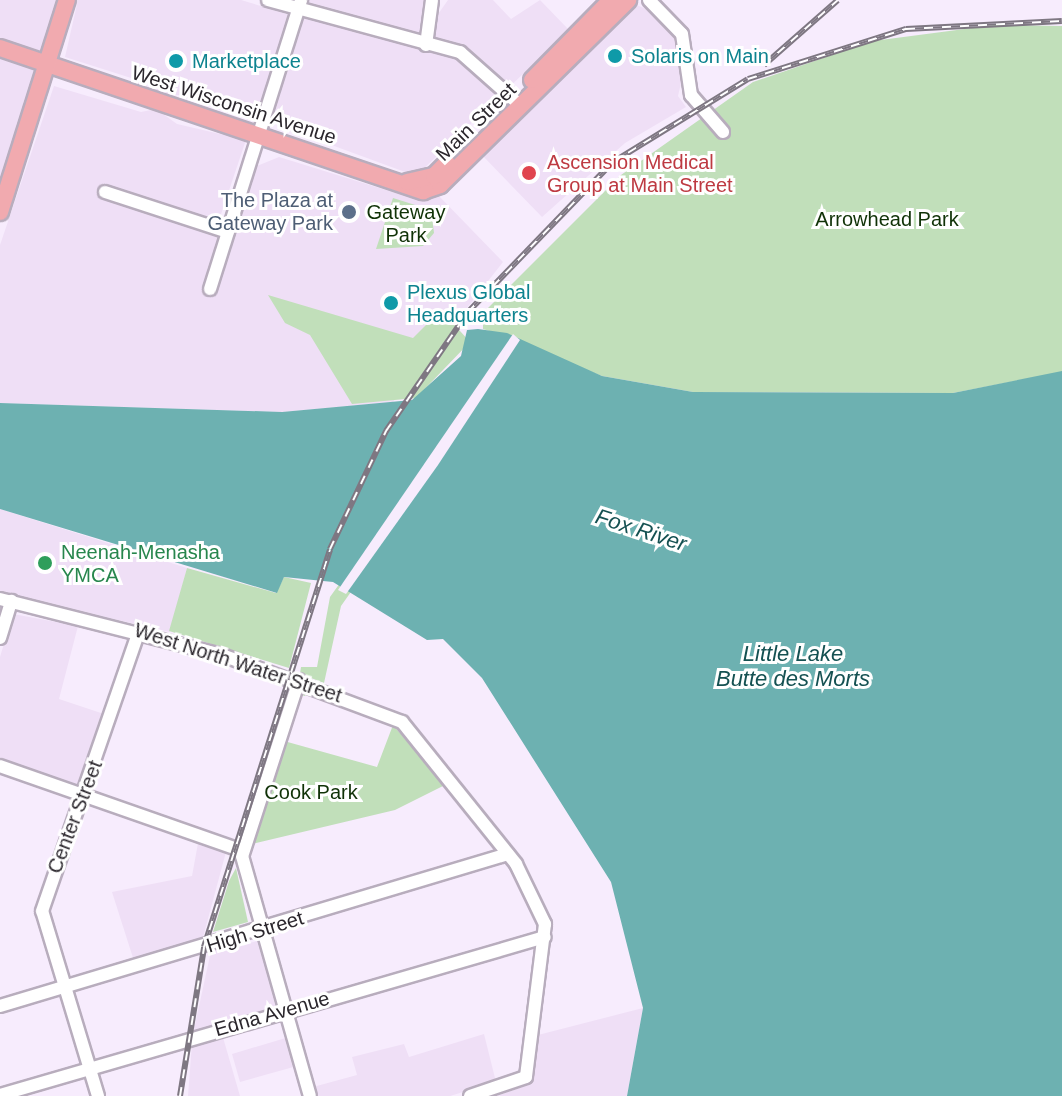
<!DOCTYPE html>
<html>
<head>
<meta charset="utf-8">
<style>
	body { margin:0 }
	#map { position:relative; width:1062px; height:1096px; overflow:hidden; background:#f7ecfd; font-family:Arial,sans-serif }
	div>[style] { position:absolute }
	.built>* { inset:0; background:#efdff6 }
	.green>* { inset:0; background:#c1dfba }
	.water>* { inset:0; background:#6db1b1 }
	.pier>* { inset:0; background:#f7ecfd }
	.roads { filter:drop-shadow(2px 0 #b8adbd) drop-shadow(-2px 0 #b8adbd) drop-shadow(0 2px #b8adbd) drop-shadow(0 -2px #b8adbd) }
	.minor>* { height:12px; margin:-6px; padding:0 6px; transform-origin:6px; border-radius:6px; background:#fff }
	.major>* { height:16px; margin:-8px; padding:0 8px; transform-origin:8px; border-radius:8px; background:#f1aaaf }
	.rail>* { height:6px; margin-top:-3px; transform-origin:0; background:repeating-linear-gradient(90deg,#fff 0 9px,#7e7782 0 18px); box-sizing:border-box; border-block:2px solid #7e7782 }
	.dots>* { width:22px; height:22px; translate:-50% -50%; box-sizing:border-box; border:4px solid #fff; border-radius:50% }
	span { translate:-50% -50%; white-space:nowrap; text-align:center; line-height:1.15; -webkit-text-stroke:6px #fff; paint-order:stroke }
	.culture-label { font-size:20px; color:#0d838f }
	.left { translate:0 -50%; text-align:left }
	.street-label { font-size:20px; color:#2b272d }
	.health-label { font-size:20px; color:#be3a42 }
	.service-label { font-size:20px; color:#4e5e75 }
	.right { translate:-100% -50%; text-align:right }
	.park-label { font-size:20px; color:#103207 }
	.leisure-label { font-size:20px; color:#27864d }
	.water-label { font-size:22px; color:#155152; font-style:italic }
</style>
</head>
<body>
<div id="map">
	<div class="built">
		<div style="clip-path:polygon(0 0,58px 0,0 182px)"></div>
		<div style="clip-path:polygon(78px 0,241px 0,303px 19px,309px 0,426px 0,427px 14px,436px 17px,448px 0,493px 0,511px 19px,540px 0,569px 30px,416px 176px,277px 125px,270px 115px,243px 118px,180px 95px,159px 95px,150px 84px,65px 57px)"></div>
		<div style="clip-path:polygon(634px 4px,651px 11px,680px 43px,685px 66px,678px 96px,686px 107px,625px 143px,542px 217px,481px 154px)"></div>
		<div style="clip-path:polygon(54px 86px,141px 112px,156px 109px,177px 124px,246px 140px,218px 223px,99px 185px,198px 228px,233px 238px,257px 166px,279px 157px,415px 199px,438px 195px,503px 262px,393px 402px,282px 412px,0 403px,0 245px)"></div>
		<div style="clip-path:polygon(0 509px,187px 568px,170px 632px,0 593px)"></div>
		<div style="clip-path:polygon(13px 614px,78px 626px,59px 699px,107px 715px,80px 786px,0 758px,0 657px)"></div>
		<div style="clip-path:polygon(198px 843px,226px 852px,202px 941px,134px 961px,112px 892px,192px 876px)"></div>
		<div style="clip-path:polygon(258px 941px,277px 1008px,193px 1034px,211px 951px)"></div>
		<div style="clip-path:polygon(643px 1008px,627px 1096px,497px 1096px,530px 1084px,538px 1035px)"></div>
		<div style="clip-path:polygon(222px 1034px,240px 1096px,188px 1096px,192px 1043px)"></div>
		<div style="clip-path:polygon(484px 1034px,496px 1082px,450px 1096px,315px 1096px,313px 1087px,357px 1075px,352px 1057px,404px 1044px,409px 1057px)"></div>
		<div style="clip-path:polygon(289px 1037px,297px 1066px,240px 1082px,232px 1054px)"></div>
	</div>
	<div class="green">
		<div style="clip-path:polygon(995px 25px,1062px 26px,1062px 372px,953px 393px,693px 392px,602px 376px,525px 346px,341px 606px,324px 683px,311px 678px,305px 696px,297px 694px,301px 667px,317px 667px,330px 597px,514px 339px,483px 329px,483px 313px,621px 175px,753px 82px,873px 41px)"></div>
		<div style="clip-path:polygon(393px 198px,431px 210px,434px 233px,423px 246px,376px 249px)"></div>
		<div style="clip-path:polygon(268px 295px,413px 338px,441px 310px,470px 342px,416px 398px,352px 404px,310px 335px,285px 323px)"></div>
		<div style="clip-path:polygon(187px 568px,276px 593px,284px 577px,311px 583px,289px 668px,169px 631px)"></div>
		<div style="clip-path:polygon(393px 725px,445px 785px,395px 810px,252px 844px,284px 741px,377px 767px)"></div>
		<div style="clip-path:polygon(236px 868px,248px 922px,213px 932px,229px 881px)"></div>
	</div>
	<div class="water">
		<div style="clip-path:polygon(478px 329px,507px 333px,602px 376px,693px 392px,953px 393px,1062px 371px,1062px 1096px,627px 1096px,643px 1008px,611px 882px,482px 678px,443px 639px,427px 640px,333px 582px,284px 577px,277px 593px,0 509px,0 403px,282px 412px,412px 400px,461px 356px,467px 330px)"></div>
	</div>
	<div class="pier">
		<div style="clip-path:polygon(513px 334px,520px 340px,438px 465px,346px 594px,338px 590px)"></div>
	</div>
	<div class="roads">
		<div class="minor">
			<div style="left:268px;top:0;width:199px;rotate:15.2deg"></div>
			<div style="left:460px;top:52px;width:81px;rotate:41.5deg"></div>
			<div style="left:649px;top:0;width:47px;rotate:45.9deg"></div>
			<div style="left:682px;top:34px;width:62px;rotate:81.6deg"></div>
			<div style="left:691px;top:95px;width:49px;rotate:49.1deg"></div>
			<div style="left:426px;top:45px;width:45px;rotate:-82.4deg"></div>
			<div style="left:105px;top:192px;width:129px;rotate:18deg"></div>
			<div style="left:210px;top:289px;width:303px;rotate:-72.5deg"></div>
			<div style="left:0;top:599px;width:229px;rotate:14.2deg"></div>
			<div style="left:222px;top:655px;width:192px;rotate:20.4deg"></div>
			<div style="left:402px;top:722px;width:182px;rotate:51.2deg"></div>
			<div style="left:516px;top:864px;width:67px;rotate:64.2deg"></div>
			<div style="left:545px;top:924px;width:154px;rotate:97.1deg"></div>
			<div style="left:526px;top:1077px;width:59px;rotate:161.3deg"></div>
			<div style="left:0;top:638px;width:39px;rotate:-73deg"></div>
			<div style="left:299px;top:680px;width:185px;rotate:107.9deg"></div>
			<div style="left:242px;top:856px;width:249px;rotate:74.2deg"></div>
			<div style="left:0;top:766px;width:257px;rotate:19.3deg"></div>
			<div style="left:0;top:1006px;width:530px;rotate:-16.66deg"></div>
			<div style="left:0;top:1095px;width:567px;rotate:-16.17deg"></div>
			<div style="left:98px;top:1096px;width:193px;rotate:-106.8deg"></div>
			<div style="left:42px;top:911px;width:296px;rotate:-70.9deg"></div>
		</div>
		<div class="major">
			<div style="left:0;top:48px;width:447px;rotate:18.7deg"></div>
			<div style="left:423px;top:191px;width:18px;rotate:-19deg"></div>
			<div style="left:440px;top:185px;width:264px;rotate:-44.5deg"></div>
			<div style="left:532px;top:80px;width:112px;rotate:-45.4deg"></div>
			<div style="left:407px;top:182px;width:28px;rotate:-13deg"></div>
			<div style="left:434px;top:176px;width:18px;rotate:-45deg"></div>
			<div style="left:0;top:212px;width:222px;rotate:-72.5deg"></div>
		</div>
	</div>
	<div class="rail">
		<div style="left:764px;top:65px;width:98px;rotate:-41.3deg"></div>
		<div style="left:180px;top:1096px;width:151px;rotate:-80.8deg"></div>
		<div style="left:204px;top:947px;width:417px;rotate:-72.4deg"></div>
		<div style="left:330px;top:549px;width:131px;rotate:-64.6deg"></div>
		<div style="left:386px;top:431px;width:145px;rotate:-55.4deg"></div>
		<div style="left:468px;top:312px;width:209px;rotate:-46deg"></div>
		<div style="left:613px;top:162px;width:158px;rotate:-31.6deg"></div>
		<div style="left:748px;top:79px;width:166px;rotate:-17.6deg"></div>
		<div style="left:906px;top:29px;width:156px;rotate:-2.9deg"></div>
	</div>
	<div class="dots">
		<div style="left:615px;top:56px;background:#0f9aa8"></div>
		<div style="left:176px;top:61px;background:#0f9aa8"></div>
		<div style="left:529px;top:173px;background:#e0444e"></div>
		<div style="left:349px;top:212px;background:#5c6f8a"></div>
		<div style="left:391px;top:303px;background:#0f9aa8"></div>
		<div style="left:45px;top:563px;background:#2e9e5b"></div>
	</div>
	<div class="culture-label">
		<span class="left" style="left:631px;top:56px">Solaris on Main</span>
		<span class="left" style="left:192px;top:61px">Marketplace</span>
		<span class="left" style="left:407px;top:304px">Plexus Global<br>Headquarters</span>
	</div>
	<div class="street-label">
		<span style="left:234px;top:105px;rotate:18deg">West Wisconsin Avenue</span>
		<span style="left:476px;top:122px;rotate:-44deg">Main Street</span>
		<span style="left:238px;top:663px;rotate:18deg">West North Water Street</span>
		<span style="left:75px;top:817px;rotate:-69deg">Center Street</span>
		<span style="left:255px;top:932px;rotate:-17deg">High Street</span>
		<span style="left:272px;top:1014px;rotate:-16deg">Edna Avenue</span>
	</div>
	<div class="health-label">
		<span class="left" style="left:547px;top:174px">Ascension Medical<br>Group at Main Street</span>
	</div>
	<div class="service-label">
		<span class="right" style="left:333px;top:212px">The Plaza at<br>Gateway Park</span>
	</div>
	<div class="park-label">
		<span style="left:406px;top:224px">Gateway<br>Park</span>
		<span style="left:887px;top:219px">Arrowhead Park</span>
		<span style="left:311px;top:792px">Cook Park</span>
	</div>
	<div class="leisure-label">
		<span class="left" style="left:61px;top:564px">Neenah-Menasha<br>YMCA</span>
	</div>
	<div class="water-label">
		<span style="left:641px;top:530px;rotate:18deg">Fox River</span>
		<span style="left:793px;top:666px">Little Lake<br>Butte des Morts</span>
	</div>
</div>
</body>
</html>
